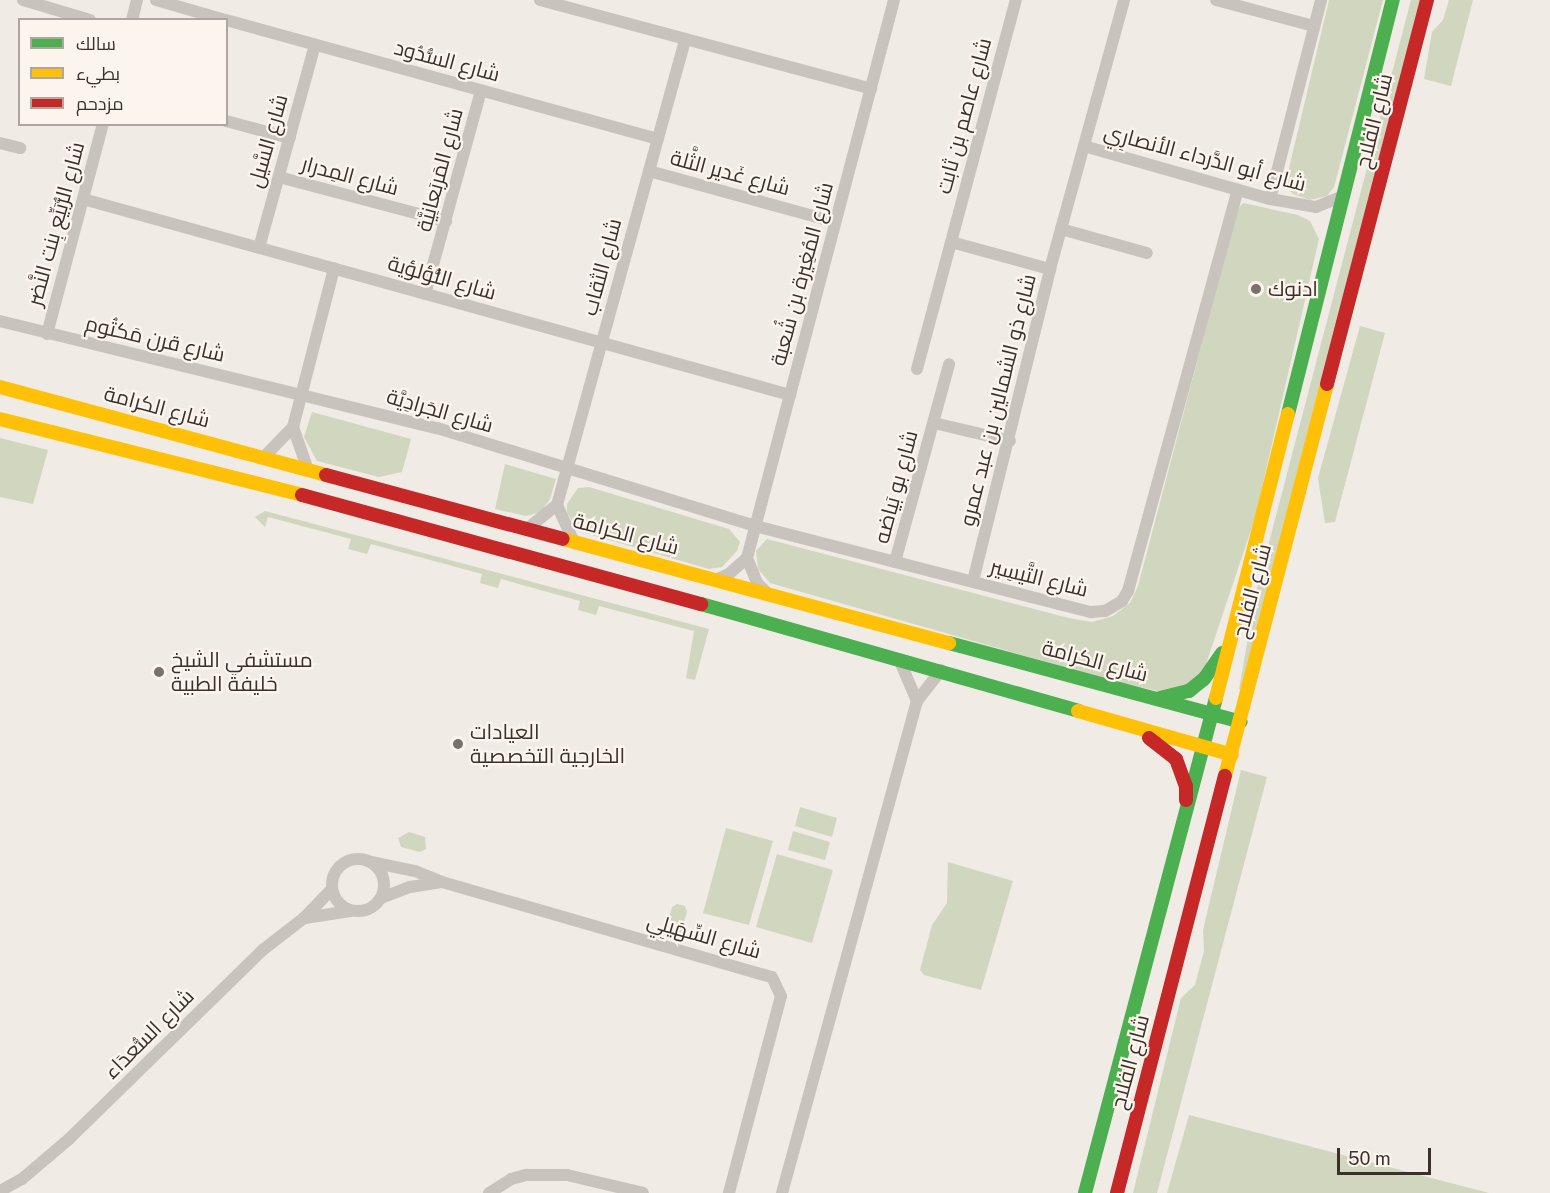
<!DOCTYPE html>
<html>
<head>
<meta charset="utf-8">
<style>
	body { margin:0 }
	#map { position:relative; width:1550px; height:1193px; overflow:hidden; background:#f0ebe5; font-family:"Public Sans",Cairo,sans-serif }
	div>[style] { position:absolute }
	.green>* { inset:0; background:#d1d6bf }
	.street>* { height:12px; margin:-6px; padding:0 6px; transform-origin:6px; border-radius:6px; background:#c9c3be }
	.street>.ring { margin:-6px; padding:0; box-sizing:content-box; background:none; border:12px solid #c9c3be; border-radius:50% }
	.fast>* { height:14px; margin:-7px; padding:0 7px; transform-origin:7px; border-radius:7px; background:#4caf50 }
	.slow>* { height:14px; margin:-7px; padding:0 7px; transform-origin:7px; border-radius:7px; background:#ffc107 }
	.jam>* { height:14px; margin:-7px; padding:0 7px; transform-origin:7px; border-radius:7px; background:#c62828 }
	.dots>* { width:16px; height:16px; translate:-50% -50%; box-sizing:border-box; border:3px solid #fbf5ee; border-radius:50% }
	span { translate:-50% -50%; white-space:nowrap; text-align:center; line-height:1.15; -webkit-text-stroke:4.5px #fbf5ee; paint-order:stroke }
	.street-label { font-size:21px; color:#3b302b }
	.poi-label { font-size:21px; color:#3b302b }
	.left { translate:0 -50%; text-align:left }
	.legend { position:absolute; left:18px; top:18px; width:210px; height:108px; box-sizing:border-box; background:#fbf5ee; border:2px solid #aea6a0; margin:0; padding:8px 10px; list-style:none; font-size:18px; color:#3b302b }
	.legend li { display:flex; align-items:center; gap:12px; height:30px }
	.legend b { width:30px; border:2px solid #aea6a0 }
	.scale { position:absolute; left:1337px; top:1148px; width:94px; height:27px; box-sizing:border-box; border:3px solid #3b302b; border-top:0; padding-left:8px; font-size:18px; line-height:21px; white-space:nowrap; color:#3b302b; -webkit-text-stroke:4px #fbf5ee; paint-order:stroke }
</style>
</head>
<body>
<div id="map">
	<div class="green">
		<div style="clip-path:polygon(1329px 0,1383px 0,1334px 187px,1327px 196px,1310px 200px,1293px 194px,1285px 185px)"></div>
		<div style="clip-path:polygon(1411px 0,1421px 0,1243px 690px,1239px 689px,1256px 592px)"></div>
		<div style="clip-path:polygon(1449px 0,1473px 0,1451px 86px,1424px 79px,1432px 32px,1443px 20px)"></div>
		<div style="clip-path:polygon(1243px 203px,1298px 215px,1310px 221px,1319px 239px,1255px 518px,1206px 664px,1190px 686px,1161px 692px,1099px 677px,770px 583px,758px 569px,756px 551px,767px 539px,1069px 618px,1092px 622px,1113px 616px,1130px 603px,1138px 586px,1237px 210px)"></div>
		<div style="clip-path:polygon(1360px 326px,1385px 333px,1335px 522px,1325px 523px,1318px 478px)"></div>
		<div style="clip-path:polygon(312px 412px,411px 439px,402px 472px,379px 477px,317px 461px,304px 437px)"></div>
		<div style="clip-path:polygon(0 438px,48px 450px,33px 504px,0 497px)"></div>
		<div style="clip-path:polygon(505px 464px,556px 479px,550px 499px,541px 512px,526px 516px,495px 509px)"></div>
		<div style="clip-path:polygon(589px 487px,729px 529px,740px 542px,737px 551px,722px 567px,709px 569px,578px 531px,567px 512px,567px 504px,578px 488px)"></div>
		<div style="clip-path:polygon(265px 511px,709px 629px,695px 680px,686px 678px,694px 631px,599px 606px,596px 615px,578px 610px,580px 601px,501px 579px,498px 588px,480px 583px,482px 574px,371px 544px,367px 554px,348px 549px,351px 539px,268px 517px,265px 527px,255px 517px)"></div>
		<div style="clip-path:polygon(1241px 770px,1267px 777px,1157px 1193px,1133px 1193px,1181px 998px,1195px 985px,1204px 951px,1203px 930px)"></div>
		<div style="clip-path:polygon(800px 807px,837px 818px,832px 837px,795px 826px)"></div>
		<div style="clip-path:polygon(726px 828px,773px 841px,749px 925px,703px 913px)"></div>
		<div style="clip-path:polygon(793px 831px,830px 842px,825px 860px,788px 850px)"></div>
		<div style="clip-path:polygon(409px 832px,425px 837px,426px 849px,420px 852px,401px 847px,398px 838px)"></div>
		<div style="clip-path:polygon(777px 854px,833px 870px,812px 943px,756px 927px)"></div>
		<div style="clip-path:polygon(948px 862px,1013px 881px,981px 990px,924px 975px,920px 970px,932px 925px,947px 903px)"></div>
		<div style="clip-path:polygon(677px 904px,685px 906px,687px 912px,679px 939px,665px 935px,672px 907px)"></div>
		<div style="clip-path:polygon(1189px 1115px,1489px 1193px,1167px 1193px)"></div>
	</div>
	<div class="street">
		<div style="left:23px;top:0;width:70px;rotate:16.6deg"></div>
		<div style="left:156px;top:0;width:72px;rotate:16.2deg"></div>
		<div style="left:540px;top:0;width:343px;rotate:15deg"></div>
		<div style="left:1216px;top:0;width:101px;rotate:14.9deg"></div>
		<div style="left:132px;top:20px;width:21px;rotate:-76deg"></div>
		<div style="left:226px;top:20px;width:448px;rotate:15.4deg"></div>
		<div style="left:226px;top:121px;width:66px;rotate:14.9deg"></div>
		<div style="left:0;top:143px;width:21px;rotate:14deg"></div>
		<div style="left:1084px;top:146px;width:193px;rotate:15.9deg"></div>
		<div style="left:1270px;top:199px;width:47px;rotate:9.9deg"></div>
		<div style="left:1316px;top:207px;width:29px;rotate:-22deg"></div>
		<div style="left:649px;top:171px;width:193px;rotate:15.3deg"></div>
		<div style="left:279px;top:177px;width:173px;rotate:14.8deg"></div>
		<div style="left:83px;top:199px;width:734px;rotate:15.49deg"></div>
		<div style="left:1270px;top:199px;width:205px;rotate:-75.6deg"></div>
		<div style="left:1061px;top:229px;width:89px;rotate:15.6deg"></div>
		<div style="left:951px;top:242px;width:103px;rotate:15.3deg"></div>
		<div style="left:259px;top:248px;width:211px;rotate:-74.6deg"></div>
		<div style="left:425px;top:294px;width:211px;rotate:-74.6deg"></div>
		<div style="left:0;top:321px;width:450px;rotate:13.8deg"></div>
		<div style="left:437px;top:428px;width:333px;rotate:17.1deg"></div>
		<div style="left:755px;top:526px;width:347px;rotate:14.4deg"></div>
		<div style="left:1091px;top:612px;width:14px;rotate:-4deg"></div>
		<div style="left:1105px;top:611px;width:20px;rotate:-30deg"></div>
		<div style="left:1122px;top:601px;width:12px;rotate:-59deg"></div>
		<div style="left:1128px;top:591px;width:416px;rotate:-74.7deg"></div>
		<div style="left:47px;top:334px;width:217px;rotate:-75.1deg"></div>
		<div style="left:917px;top:369px;width:382px;rotate:-75deg"></div>
		<div style="left:934px;top:423px;width:78px;rotate:13.3deg"></div>
		<div style="left:263px;top:458px;width:43px;rotate:-45.9deg"></div>
		<div style="left:308px;top:470px;width:46px;rotate:-109.2deg"></div>
		<div style="left:293px;top:427px;width:164px;rotate:-75.5deg"></div>
		<div style="left:557px;top:505px;width:41px;rotate:65.3deg"></div>
		<div style="left:527px;top:529px;width:38px;rotate:-39deg"></div>
		<div style="left:557px;top:505px;width:483px;rotate:-74.6deg"></div>
		<div style="left:747px;top:558px;width:27px;rotate:68deg"></div>
		<div style="left:757px;top:583px;width:16px;rotate:45deg"></div>
		<div style="left:895px;top:562px;width:205px;rotate:-74.7deg"></div>
		<div style="left:715px;top:580px;width:15px;rotate:-23deg"></div>
		<div style="left:729px;top:574px;width:24px;rotate:-42deg"></div>
		<div style="left:747px;top:558px;width:577px;rotate:-75.24deg"></div>
		<div style="left:973px;top:581px;width:321px;rotate:-76.1deg"></div>
		<div style="left:1050px;top:269px;width:279px;rotate:-74.6deg"></div>
		<div style="left:899px;top:659px;width:46px;rotate:66.8deg"></div>
		<div class="ring" style="left:332px;top:859px;width:40px;height:40px"></div>
		<div style="left:371px;top:862px;width:45px;rotate:11.6deg"></div>
		<div style="left:415px;top:871px;width:29px;rotate:22deg"></div>
		<div style="left:442px;top:882px;width:343px;rotate:16.1deg"></div>
		<div style="left:772px;top:977px;width:21px;rotate:65deg"></div>
		<div style="left:781px;top:996px;width:204px;rotate:104.8deg"></div>
		<div style="left:381px;top:898px;width:31px;rotate:-21deg"></div>
		<div style="left:410px;top:887px;width:30px;rotate:-9deg"></div>
		<div style="left:305px;top:918px;width:46px;rotate:-8.8deg"></div>
		<div style="left:0;top:1191px;width:25px;rotate:-29deg"></div>
		<div style="left:22px;top:1179px;width:62px;rotate:-40.4deg"></div>
		<div style="left:69px;top:1139px;width:272px;rotate:-44.3deg"></div>
		<div style="left:264px;top:949px;width:51px;rotate:-37.8deg"></div>
		<div style="left:304px;top:918px;width:40px;rotate:-46deg"></div>
		<div style="left:489px;top:1193px;width:26px;rotate:-32deg"></div>
		<div style="left:511px;top:1179px;width:16px;rotate:-15deg"></div>
		<div style="left:526px;top:1175px;width:41px"></div>
		<div style="left:567px;top:1175px;width:78px;rotate:13.3deg"></div>
		<div style="left:782px;top:1193px;width:510px;rotate:-74.66deg"></div>
		<div style="left:917px;top:701px;width:39px;rotate:-52deg"></div>
	</div>
	<div class="fast">
		<div style="left:1288px;top:414px;width:427px;rotate:-75.8deg"></div>
		<div style="left:701px;top:604px;width:392px;rotate:15.8deg"></div>
		<div style="left:949px;top:643px;width:302px;rotate:15.1deg"></div>
		<div style="left:1160px;top:698px;width:30px;rotate:-14deg"></div>
		<div style="left:1189px;top:691px;width:19px;rotate:-39deg"></div>
		<div style="left:1204px;top:679px;width:32px;rotate:-55deg"></div>
		<div style="left:1085px;top:1193px;width:512px;rotate:-75.18deg"></div>
	</div>
	<div class="slow">
		<div style="left:0;top:387px;width:338px;rotate:15.1deg"></div>
		<div style="left:0;top:419px;width:311px;rotate:14.1deg"></div>
		<div style="left:563px;top:539px;width:400px;rotate:15.1deg"></div>
		<div style="left:1216px;top:698px;width:293px;rotate:-75.8deg"></div>
		<div style="left:1078px;top:711px;width:160px;rotate:15.9deg"></div>
		<div style="left:1225px;top:776px;width:405px;rotate:-75.4deg"></div>
	</div>
	<div class="jam">
		<div style="left:1327px;top:384px;width:397px;rotate:-75.4deg"></div>
		<div style="left:326px;top:475px;width:245px;rotate:15.1deg"></div>
		<div style="left:302px;top:495px;width:414px;rotate:15.3deg"></div>
		<div style="left:1149px;top:738px;width:34px;rotate:38deg"></div>
		<div style="left:1176px;top:759px;width:29px;rotate:70deg"></div>
		<div style="left:1186px;top:786px;width:14px;rotate:90deg"></div>
		<div style="left:1117px;top:1193px;width:431px;rotate:-75.5deg"></div>
	</div>
	<div class="dots">
		<div style="left:1256px;top:289px;background:#7a716c"></div>
		<div style="left:159px;top:672px;background:#7a716c"></div>
		<div style="left:458px;top:744px;background:#7a716c"></div>
	</div>
	<div class="street-label">
		<span style="left:447px;top:61px;rotate:15deg">شارع السُّدُود</span>
		<span style="left:964px;top:116px;rotate:-75deg">شارع عاصم بن ثابت</span>
		<span style="left:1374px;top:121px;rotate:-76deg">شارع الفلاح</span>
		<span style="left:268px;top:141px;rotate:-74deg">شارع السَّيل</span>
		<span style="left:1205px;top:158px;rotate:15deg">شارع أبو الدَّرداء الأنصارِي</span>
		<span style="left:440px;top:170px;rotate:-75deg">شارع المَربَعانِيَّة</span>
		<span style="left:730px;top:173px;rotate:15deg">شارع غَدير الثَّلة</span>
		<span style="left:350px;top:176px;rotate:15deg">شارع المِدرار</span>
		<span style="left:56px;top:224px;rotate:-75deg">شارع الرُّبَيِّع بِنت النَّضر</span>
		<span style="left:602px;top:267px;rotate:-75deg">شارع الثقاب</span>
		<span style="left:802px;top:274px;rotate:-75deg">شارع المُغِيرة بن شُعبة</span>
		<span style="left:442px;top:278px;rotate:16deg">شارع اللُّؤلؤية</span>
		<span style="left:155px;top:339px;rotate:13deg">شارع قرن مَكتُوم</span>
		<span style="left:998px;top:400px;rotate:-76deg">شارع ذو الشمالين بن عبد عمرو</span>
		<span style="left:157px;top:407px;rotate:15deg">شارع الكرامة</span>
		<span style="left:440px;top:411px;rotate:16deg">شارع الجَرادِيَّة</span>
		<span style="left:896px;top:487px;rotate:-75deg">شارع بو بَياضه</span>
		<span style="left:626px;top:534px;rotate:15deg">شارع الكرامة</span>
		<span style="left:1039px;top:578px;rotate:14deg">شارع التَّيسِير</span>
		<span style="left:1252px;top:591px;rotate:-75deg">شارع الفلاح</span>
		<span style="left:1095px;top:661px;rotate:15deg">شارع الكرامة</span>
		<span style="left:704px;top:936px;rotate:16deg">شارع السِّهَيلِي</span>
		<span style="left:149px;top:1034px;rotate:-45deg">شارع السُّعدَاء</span>
		<span style="left:1130px;top:1062px;rotate:-75deg">شارع الفلاح</span>
	</div>
	<div class="poi-label">
		<span class="left" style="left:1268px;top:289px">ادنوك</span>
		<span class="left" style="left:171px;top:672px">مستشفي الشيخ<br>خليفة الطبية</span>
		<span class="left" style="left:470px;top:744px">العيادات<br>الخارجية التخصصية</span>
	</div>
	<ul class="legend">
	<li><b style="height:8px;background:#4caf50"></b>سالك</li>
	<li><b style="height:8px;background:#ffc107"></b>بطيء</li>
	<li><b style="height:8px;background:#c62828"></b>مزدحم</li>
	</ul>
	<div class="scale">50 m</div>
</div>
</body>
</html>
